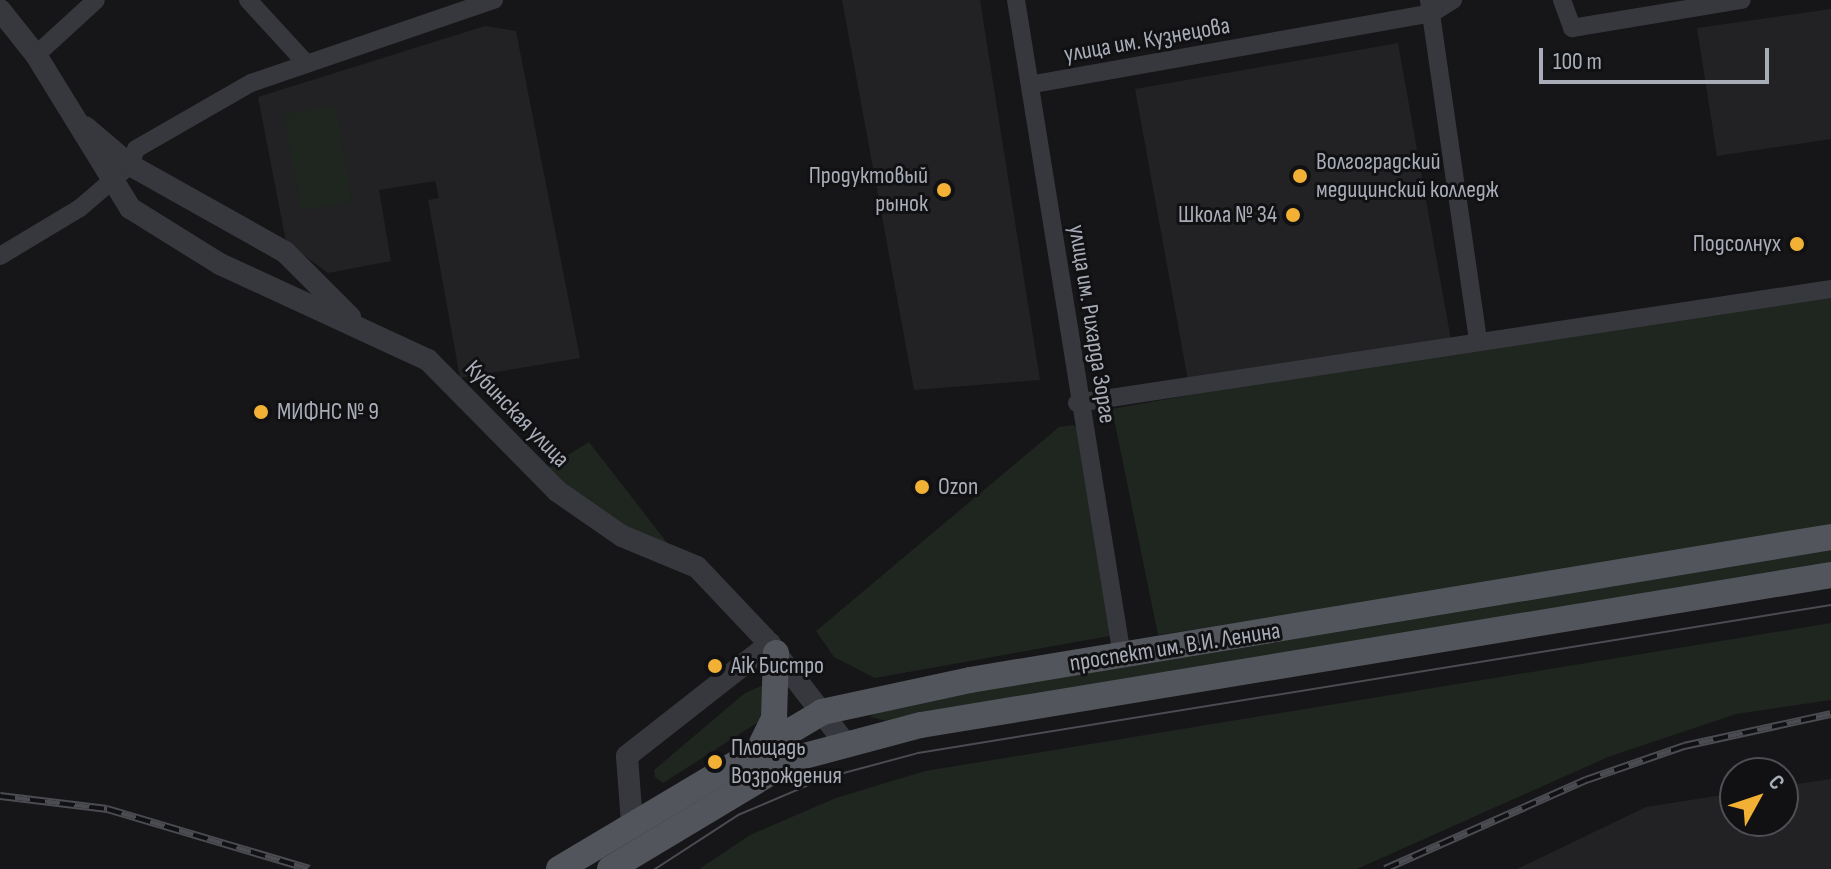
<!DOCTYPE html>
<html>
<head>
<meta charset="utf-8">
<style>
	body { margin:0 }
	#map { position:relative; width:1831px; height:869px; overflow:hidden; background:#161618; font-family:"Sofia Sans Condensed",sans-serif }
	div>[style] { position:absolute }
	.built>* { inset:0; background:#222225 }
	.green>* { inset:0; background:#1e261f }
	.minor>* { height:18px; margin:-9px; padding:0 9px; transform-origin:9px; border-radius:9px; background:#37383d }
	.tertiary>* { height:22px; margin:-11px; padding:0 11px; transform-origin:11px; border-radius:11px; background:#37383d }
	.primary>* { height:26px; margin:-13px; padding:0 13px; transform-origin:13px; border-radius:13px; background:#53555c }
	.tram>* { height:2px; margin:-1px; padding:0 1px; transform-origin:1px; border-radius:1px; background:#4a4c52 }
	.rail>* { height:8px; margin-top:-4px; transform-origin:0; background:repeating-linear-gradient(90deg,#111113 0 15px,#4a4c52 0 30px); box-sizing:border-box; border-block:2px solid #4a4c52 }
	.dots>* { width:22px; height:22px; translate:-50% -50%; box-sizing:border-box; border:4px solid #111113; border-radius:50% }
	span { translate:-50% -50%; white-space:nowrap; text-align:center; line-height:1.15; -webkit-text-stroke:6px #111113; paint-order:stroke }
	.street-label { font-size:24px; color:#a8adb8 }
	.poi-label { font-size:24px; color:#a8adb8 }
	.left { translate:0 -50%; text-align:left }
	.right { translate:-100% -50%; text-align:right }
	.north { position:absolute; left:1719px; top:757px; width:80px; height:80px; box-sizing:border-box; background:#111113; border:2px solid #4d4f55; border-radius:50%; rotate:50deg; font-size:22px; font-weight:700; line-height:32px; text-align:center; color:#a8adb8 }
	.north::after { content:''; display:block; margin:auto; width:28px; height:36px; background:#f2b134; clip-path:polygon(50% 0,100% 100%,50% 72%,0 100%) }
	.scale { position:absolute; left:1539px; top:48px; width:230px; height:36px; box-sizing:border-box; border:4px solid #a8adb8; border-top:0; padding-left:10px; font-size:24px; line-height:28px; white-space:nowrap; color:#a8adb8; -webkit-text-stroke:6px #111113; paint-order:stroke }
</style>
</head>
<body>
<div id="map">
	<div class="built">
		<div style="clip-path:polygon(842px 0,980px 0,1040px 380px,914px 390px)"></div>
		<div style="clip-path:polygon(1831px 9px,1831px 139px,1717px 156px,1697px 28px)"></div>
		<div style="clip-path:polygon(485px 26px,516px 31px,580px 358px,460px 378px,428px 200px,439px 198px,435px 181px,379px 190px,391px 261px,328px 273px,286px 242px,258px 97px)"></div>
		<div style="clip-path:polygon(1398px 43px,1451px 340px,1189px 386px,1135px 89px)"></div>
		<div style="clip-path:polygon(1831px 779px,1831px 869px,1517px 869px,1646px 807px,1735px 793px,1735px 821px,1783px 821px,1783px 786px)"></div>
	</div>
	<div class="green">
		<div style="clip-path:polygon(336px 106px,352px 202px,301px 211px,284px 114px)"></div>
		<div style="clip-path:polygon(1831px 294px,1831px 530px,1158px 635px,1112px 409px,1477px 344px)"></div>
		<div style="clip-path:polygon(1073px 425px,1086px 434px,1115px 635px,875px 678px,834px 657px,816px 631px,1059px 427px)"></div>
		<div style="clip-path:polygon(589px 442px,675px 553px,626px 534px,539px 473px)"></div>
		<div style="clip-path:polygon(1831px 550px,1831px 563px,887px 721px,870px 717px,880px 708px)"></div>
		<div style="clip-path:polygon(1831px 623px,1831px 700px,1736px 714px,1608px 757px,1357px 869px,699px 869px,750px 835px,836px 798px,925px 771px)"></div>
		<div style="clip-path:polygon(768px 683px,760px 721px,663px 783px,655px 777px,654px 770px,745px 693px)"></div>
	</div>
	<div class="minor">
		<div style="left:248px;top:0;width:86px;rotate:47.4deg"></div>
		<div style="left:1016px;top:0;width:665px;rotate:80.82deg"></div>
		<div style="left:1429px;top:0;width:345px;rotate:81.8deg"></div>
		<div style="left:1562px;top:0;width:30px;rotate:70deg"></div>
		<div style="left:1572px;top:28px;width:172px;rotate:-9.4deg"></div>
		<div style="left:36px;top:55px;width:81px;rotate:-42.5deg"></div>
		<div style="left:1034px;top:84px;width:404px;rotate:-10.1deg"></div>
		<div style="left:1432px;top:13px;width:25px;rotate:-32deg"></div>
		<div style="left:0;top:256px;width:93px;rotate:-31deg"></div>
		<div style="left:80px;top:208px;width:66px;rotate:-40.7deg"></div>
		<div style="left:130px;top:165px;width:17px;rotate:-69deg"></div>
		<div style="left:136px;top:149px;width:133px;rotate:-29.9deg"></div>
		<div style="left:251px;top:83px;width:257px;rotate:-18.9deg"></div>
		<div style="left:1077px;top:403px;width:763px;rotate:-8.6deg"></div>
	</div>
	<div class="tertiary">
		<div style="left:0;top:10px;width:58px;rotate:51.3deg"></div>
		<div style="left:36px;top:55px;width:180px;rotate:58.4deg"></div>
		<div style="left:130px;top:208px;width:106px;rotate:31.9deg"></div>
		<div style="left:220px;top:264px;width:229px;rotate:24.8deg"></div>
		<div style="left:428px;top:360px;width:184px;rotate:45.4deg"></div>
		<div style="left:557px;top:491px;width:79px;rotate:34.7deg"></div>
		<div style="left:622px;top:536px;width:81px;rotate:22.5deg"></div>
		<div style="left:697px;top:567px;width:99px;rotate:46.6deg"></div>
		<div style="left:765px;top:639px;width:133px;rotate:52.4deg"></div>
		<div style="left:85px;top:127px;width:59px;rotate:40.2deg"></div>
		<div style="left:130px;top:165px;width:178px;rotate:29.3deg"></div>
		<div style="left:285px;top:252px;width:92px;rotate:45deg"></div>
		<div style="left:632px;top:823px;width:67px;rotate:-94.3deg"></div>
		<div style="left:627px;top:756px;width:182px;rotate:-38.1deg"></div>
	</div>
	<div class="primary">
		<div style="left:762px;top:743px;width:28px;rotate:-64deg"></div>
		<div style="left:774px;top:718px;width:65px;rotate:-88.2deg"></div>
		<div style="left:559px;top:869px;width:306px;rotate:-30.8deg"></div>
		<div style="left:822px;top:712px;width:151px;rotate:-12.2deg"></div>
		<div style="left:970px;top:680px;width:873px;rotate:-9.43deg"></div>
		<div style="left:610px;top:869px;width:214px;rotate:-31deg"></div>
		<div style="left:793px;top:759px;width:132px;rotate:-14.9deg"></div>
		<div style="left:921px;top:725px;width:922px;rotate:-9.36deg"></div>
	</div>
	<div class="tram">
		<div style="left:655px;top:869px;width:99px;rotate:-33deg"></div>
		<div style="left:738px;top:815px;width:95px;rotate:-23deg"></div>
		<div style="left:825px;top:778px;width:96px;rotate:-15deg"></div>
		<div style="left:918px;top:753px;width:925px;rotate:-9.21deg"></div>
	</div>
	<div class="rail">
		<div style="left:0;top:796px;width:108px;rotate:6.9deg"></div>
		<div style="left:107px;top:809px;width:211px;rotate:16.5deg"></div>
		<div style="left:1385px;top:869px;width:220px;rotate:-23.9deg"></div>
		<div style="left:1586px;top:780px;width:104px;rotate:-19.1deg"></div>
		<div style="left:1684px;top:746px;width:150px;rotate:-12.3deg"></div>
	</div>
	<div class="dots">
		<div style="left:1300px;top:176px;background:#f2b134"></div>
		<div style="left:944px;top:190px;background:#f2b134"></div>
		<div style="left:1293px;top:215px;background:#f2b134"></div>
		<div style="left:1797px;top:244px;background:#f2b134"></div>
		<div style="left:261px;top:412px;background:#f2b134"></div>
		<div style="left:922px;top:487px;background:#f2b134"></div>
		<div style="left:715px;top:666px;background:#f2b134"></div>
		<div style="left:715px;top:762px;background:#f2b134"></div>
	</div>
	<div class="street-label">
		<span style="left:1147px;top:40px;rotate:-10deg">улица им. Кузнецова</span>
		<span style="left:1092px;top:324px;rotate:81deg">улица им. Рихарда Зорге</span>
		<span style="left:517px;top:414px;rotate:46deg">Кубинская улица</span>
		<span style="left:1175px;top:647px;rotate:-9deg">проспект им. В.И. Ленина</span>
	</div>
	<div class="poi-label">
		<span class="left" style="left:1316px;top:176px">Волгоградский<br>медицинский колледж</span>
		<span class="right" style="left:928px;top:190px">Продуктовый<br>рынок</span>
		<span class="right" style="left:1277px;top:215px">Школа № 34</span>
		<span class="right" style="left:1781px;top:244px">Подсолнух</span>
		<span class="left" style="left:277px;top:412px">МИФНС № 9</span>
		<span class="left" style="left:938px;top:487px">Ozon</span>
		<span class="left" style="left:731px;top:666px">Aik Бистро</span>
		<span class="left" style="left:731px;top:762px">Площадь<br>Возрождения</span>
	</div>
	<div class="north">С</div>
	<div class="scale">100 m</div>
</div>
</body>
</html>
